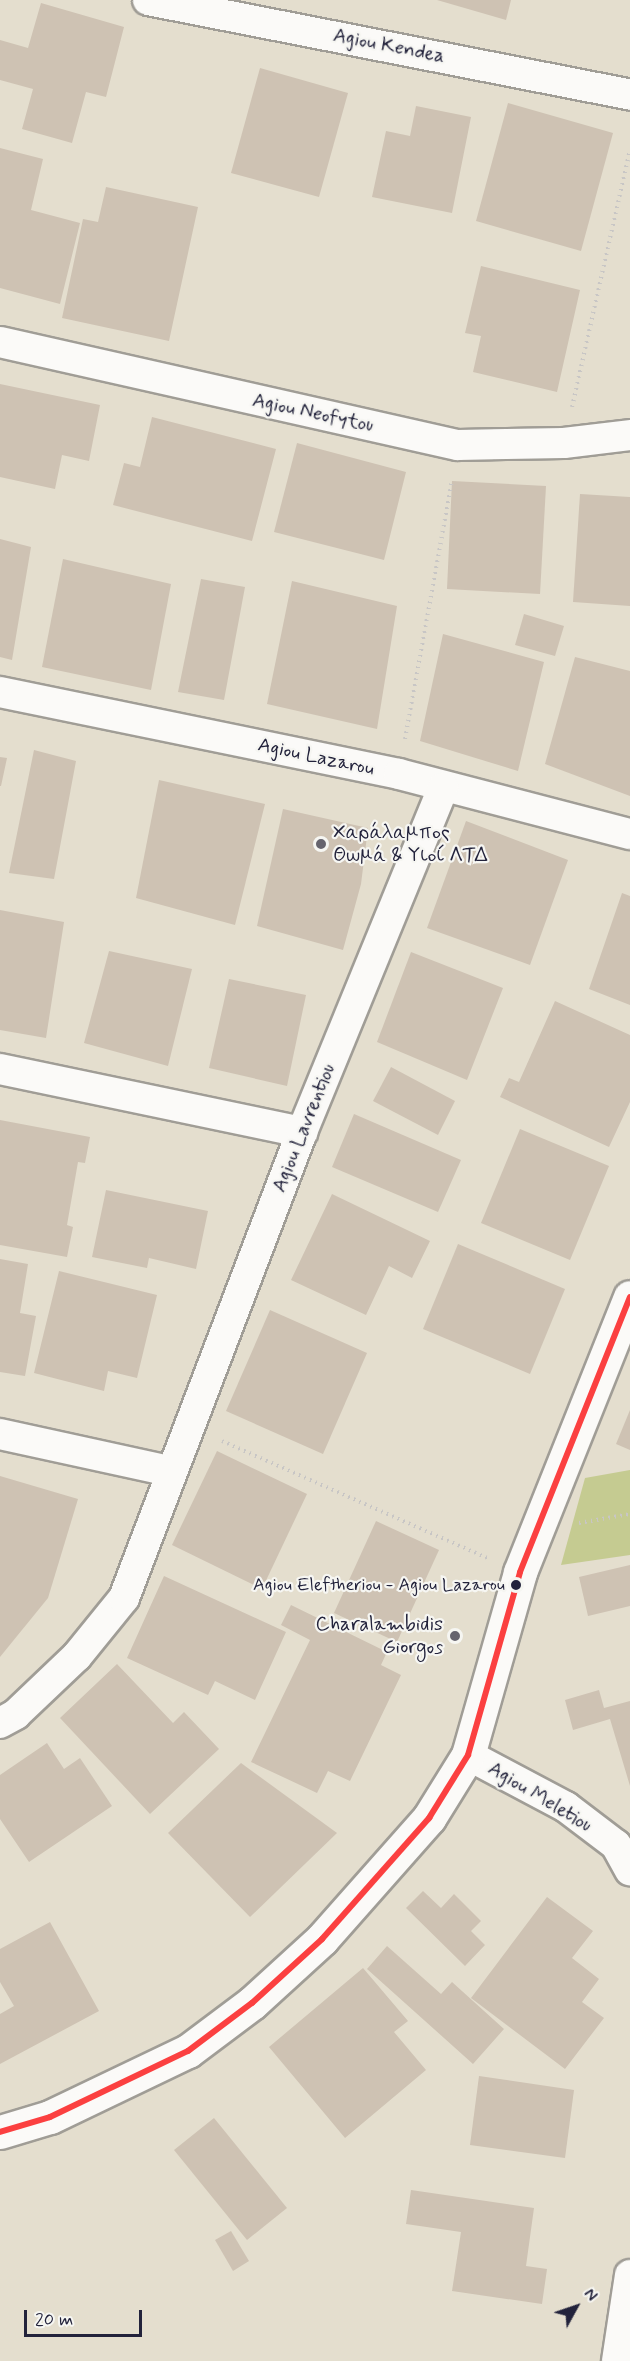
<!DOCTYPE html>
<html>
<head>
<meta charset="utf-8">
<style>
	body { margin:0 }
	#map { position:relative; width:630px; height:2361px; overflow:hidden; background:#e4dece; font-family:Mynerve,sans-serif }
	div>[style] { position:absolute }
	.green>* { inset:0; background:#c5cb91 }
	.building>* { inset:0; background:#cec2b3 }
	.path>* { height:4px; margin-top:-2px; transform-origin:0; background:repeating-linear-gradient(90deg,#c8c6c5 0 1.5px,transparent 0 6px) }
	.roads { filter:drop-shadow(2px 0 #a09d96) drop-shadow(-2px 0 #a09d96) drop-shadow(0 2px #a09d96) drop-shadow(0 -2px #a09d96) }
	.minor>* { height:30px; margin:-15px; padding:0 15px; transform-origin:15px; border-radius:15px; background:#fbfaf8 }
	.tertiary>* { height:33px; margin:-16.5px; padding:0 16.5px; transform-origin:16.5px; border-radius:16.5px; background:#fbfaf8 }
	.bus-1>* { height:6px; margin:-3px; padding:0 3px; transform-origin:3px; border-radius:3px; background:#fb4040 }
	.dots>* { width:16px; height:16px; translate:-50% -50%; box-sizing:border-box; border:3px solid #f6f6f2; border-radius:50% }
	span { translate:-50% -50%; white-space:nowrap; text-align:center; line-height:1.15; -webkit-text-stroke:4.5px #f6f6f2; paint-order:stroke }
	.bus-label { font-size:18px; color:#22223b }
	.right { translate:-100% -50%; text-align:right }
	.street-label { font-size:20px; color:#22223b }
	.poi-label { font-size:20px; color:#22223b }
	.left { translate:0 -50%; text-align:left }
	.north { position:absolute; left:546px; top:2277px; width:60px; height:60px; -webkit-text-stroke:4px #f6f6f2; paint-order:stroke; rotate:50deg; font-size:16px; font-weight:700; line-height:24px; text-align:center; color:#22223b }
	.north::after { content:''; display:block; margin:auto; width:21px; height:27px; background:#22223b; clip-path:polygon(50% 0,100% 100%,50% 72%,0 100%) }
	.scale { position:absolute; left:24px; top:2310px; width:118px; height:27px; box-sizing:border-box; border:3px solid #22223b; border-top:0; padding-left:8px; font-size:18px; line-height:21px; white-space:nowrap; color:#22223b; -webkit-text-stroke:4px #f6f6f2; paint-order:stroke }
</style>
</head>
<body>
<div id="map">
	<div class="green">
		<div style="clip-path:polygon(630px 1470px,630px 1555px,561px 1565px,585px 1478px)"></div>
	</div>
	<div class="building">
		<div style="clip-path:polygon(437px 0,511px 0,506px 20px)"></div>
		<div style="clip-path:polygon(41px 3px,124px 27px,106px 97px,86px 92px,72px 143px,22px 129px,33px 89px,0 80px,0 40px,28px 48px)"></div>
		<div style="clip-path:polygon(260px 68px,348px 93px,319px 197px,231px 173px)"></div>
		<div style="clip-path:polygon(508px 103px,613px 133px,581px 251px,476px 221px)"></div>
		<div style="clip-path:polygon(416px 106px,471px 117px,452px 213px,372px 197px,386px 131px,410px 136px)"></div>
		<div style="clip-path:polygon(0 148px,43px 159px,31px 210px,80px 223px,60px 304px,0 288px)"></div>
		<div style="clip-path:polygon(106px 187px,198px 207px,169px 341px,62px 318px,83px 219px,98px 222px)"></div>
		<div style="clip-path:polygon(481px 266px,580px 290px,557px 392px,473px 372px,481px 336px,465px 333px)"></div>
		<div style="clip-path:polygon(0 384px,100px 405px,89px 461px,62px 455px,55px 489px,0 477px)"></div>
		<div style="clip-path:polygon(152px 417px,276px 449px,252px 541px,113px 505px,124px 463px,140px 467px)"></div>
		<div style="clip-path:polygon(297px 443px,406px 472px,384px 560px,274px 532px)"></div>
		<div style="clip-path:polygon(452px 481px,546px 486px,540px 594px,447px 589px)"></div>
		<div style="clip-path:polygon(580px 494px,630px 497px,630px 606px,573px 602px)"></div>
		<div style="clip-path:polygon(0 539px,31px 547px,12px 660px,0 657px)"></div>
		<div style="clip-path:polygon(63px 559px,171px 584px,151px 690px,42px 667px)"></div>
		<div style="clip-path:polygon(201px 579px,245px 587px,224px 700px,178px 692px)"></div>
		<div style="clip-path:polygon(292px 581px,397px 606px,377px 729px,267px 704px)"></div>
		<div style="clip-path:polygon(524px 614px,564px 626px,555px 656px,515px 645px)"></div>
		<div style="clip-path:polygon(443px 634px,544px 662px,518px 771px,420px 741px)"></div>
		<div style="clip-path:polygon(575px 657px,630px 671px,630px 796px,545px 764px)"></div>
		<div style="clip-path:polygon(34px 750px,76px 761px,54px 879px,9px 873px)"></div>
		<div style="clip-path:polygon(0 757px,7px 758px,1px 786px,0 786px)"></div>
		<div style="clip-path:polygon(159px 780px,265px 804px,235px 925px,136px 898px)"></div>
		<div style="clip-path:polygon(283px 809px,368px 828px,361px 884px,343px 950px,257px 926px)"></div>
		<div style="clip-path:polygon(466px 821px,568px 860px,530px 965px,427px 928px)"></div>
		<div style="clip-path:polygon(622px 893px,630px 896px,630px 1005px,589px 989px)"></div>
		<div style="clip-path:polygon(0 910px,64px 922px,46px 1038px,0 1030px)"></div>
		<div style="clip-path:polygon(109px 951px,192px 969px,168px 1066px,84px 1043px)"></div>
		<div style="clip-path:polygon(411px 952px,503px 988px,467px 1080px,377px 1042px)"></div>
		<div style="clip-path:polygon(229px 979px,306px 995px,287px 1086px,209px 1068px)"></div>
		<div style="clip-path:polygon(555px 1001px,630px 1035px,630px 1102px,609px 1147px,500px 1097px,509px 1078px,519px 1082px)"></div>
		<div style="clip-path:polygon(391px 1067px,455px 1101px,438px 1135px,373px 1101px)"></div>
		<div style="clip-path:polygon(354px 1114px,461px 1160px,438px 1212px,332px 1167px)"></div>
		<div style="clip-path:polygon(0 1120px,90px 1137px,85px 1163px,78px 1162px,67px 1225px,73px 1227px,67px 1257px,0 1245px)"></div>
		<div style="clip-path:polygon(520px 1129px,609px 1166px,570px 1260px,481px 1223px)"></div>
		<div style="clip-path:polygon(106px 1190px,208px 1211px,196px 1269px,149px 1258px,147px 1268px,92px 1257px)"></div>
		<div style="clip-path:polygon(332px 1194px,430px 1241px,412px 1278px,389px 1266px,366px 1315px,291px 1280px)"></div>
		<div style="clip-path:polygon(458px 1244px,565px 1289px,530px 1374px,423px 1329px)"></div>
		<div style="clip-path:polygon(0 1259px,28px 1264px,20px 1313px,36px 1316px,25px 1376px,0 1372px)"></div>
		<div style="clip-path:polygon(59px 1271px,157px 1295px,137px 1378px,108px 1371px,104px 1391px,34px 1373px)"></div>
		<div style="clip-path:polygon(270px 1310px,367px 1353px,323px 1454px,226px 1411px)"></div>
		<div style="clip-path:polygon(630px 1410px,630px 1450px,616px 1444px)"></div>
		<div style="clip-path:polygon(217px 1451px,307px 1494px,262px 1589px,172px 1545px)"></div>
		<div style="clip-path:polygon(0 1476px,78px 1499px,48px 1598px,0 1657px)"></div>
		<div style="clip-path:polygon(376px 1521px,439px 1550px,397px 1642px,334px 1613px)"></div>
		<div style="clip-path:polygon(630px 1565px,630px 1606px,588px 1616px,579px 1577px)"></div>
		<div style="clip-path:polygon(164px 1576px,286px 1632px,255px 1700px,215px 1681px,208px 1695px,127px 1658px)"></div>
		<div style="clip-path:polygon(291px 1605px,387px 1652px,381px 1665px,401px 1675px,350px 1781px,328px 1771px,317px 1793px,251px 1762px,310px 1640px,281px 1625px)"></div>
		<div style="clip-path:polygon(117px 1664px,173px 1723px,184px 1712px,219px 1749px,150px 1814px,60px 1718px)"></div>
		<div style="clip-path:polygon(599px 1690px,604px 1708px,630px 1701px,630px 1786px,610px 1719px,573px 1730px,565px 1700px)"></div>
		<div style="clip-path:polygon(47px 1743px,64px 1769px,80px 1758px,112px 1806px,29px 1862px,0 1819px,0 1775px)"></div>
		<div style="clip-path:polygon(241px 1763px,337px 1833px,250px 1917px,168px 1833px)"></div>
		<div style="clip-path:polygon(423px 1891px,441px 1908px,454px 1894px,481px 1921px,471px 1931px,485px 1945px,465px 1966px,406px 1908px)"></div>
		<div style="clip-path:polygon(547px 1897px,593px 1931px,572px 1958px,599px 1979px,582px 2002px,604px 2018px,565px 2069px,471px 1998px)"></div>
		<div style="clip-path:polygon(50px 1922px,99px 2011px,0 2064px,0 2014px,14px 2006px,0 1982px,0 1949px)"></div>
		<div style="clip-path:polygon(387px 1946px,441px 1994px,452px 1982px,504px 2029px,473px 2064px,367px 1969px)"></div>
		<div style="clip-path:polygon(363px 1968px,408px 2021px,394px 2032px,426px 2070px,345px 2138px,269px 2047px)"></div>
		<div style="clip-path:polygon(479px 2076px,574px 2090px,565px 2158px,470px 2145px)"></div>
		<div style="clip-path:polygon(214px 2118px,287px 2208px,247px 2240px,174px 2150px)"></div>
		<div style="clip-path:polygon(411px 2190px,534px 2208px,526px 2266px,547px 2269px,542px 2304px,452px 2291px,461px 2232px,406px 2224px)"></div>
		<div style="clip-path:polygon(231px 2231px,249px 2261px,233px 2271px,215px 2240px)"></div>
	</div>
	<div class="path">
		<div style="left:572px;top:407px;width:264px;rotate:-77.3deg"></div>
		<div style="left:405px;top:739px;width:262px;rotate:-79.7deg"></div>
		<div style="left:222px;top:1441px;width:290px;rotate:23.8deg"></div>
		<div style="left:579px;top:1523px;width:52px;rotate:-10deg"></div>
	</div>
	<div class="roads">
		<div class="minor">
			<div style="left:148px;top:0;width:491px;rotate:11.1deg"></div>
			<div style="left:0;top:342px;width:469px;rotate:12.7deg"></div>
			<div style="left:458px;top:445px;width:106px;rotate:-1.1deg"></div>
			<div style="left:564px;top:443px;width:66px;rotate:-6.9deg"></div>
			<div style="left:0;top:692px;width:407px;rotate:11.6deg"></div>
			<div style="left:399px;top:774px;width:239px;rotate:14.6deg"></div>
			<div style="left:0;top:1069px;width:309px;rotate:11.8deg"></div>
			<div style="left:0;top:1434px;width:173px;rotate:12.3deg"></div>
			<div style="left:0;top:1723px;width:18px;rotate:-29deg"></div>
			<div style="left:16px;top:1714px;width:84px;rotate:-43.6deg"></div>
			<div style="left:77px;top:1656px;width:75px;rotate:-51deg"></div>
			<div style="left:124px;top:1598px;width:499px;rotate:-69.1deg"></div>
			<div style="left:302px;top:1132px;width:372px;rotate:-67.7deg"></div>
			<div style="left:468px;top:1755px;width:111px;rotate:28deg"></div>
			<div style="left:566px;top:1807px;width:63px;rotate:37.2deg"></div>
			<div style="left:616px;top:1845px;width:29px;rotate:61deg"></div>
			<div style="left:617px;top:2361px;width:87px;rotate:-81.4deg"></div>
		</div>
		<div class="tertiary">
			<div style="left:0;top:2132px;width:52px;rotate:-16.7deg"></div>
			<div style="left:50px;top:2117px;width:153px;rotate:-25.6deg"></div>
			<div style="left:188px;top:2051px;width:80px;rotate:-36.9deg"></div>
			<div style="left:252px;top:2003px;width:95px;rotate:-42.4deg"></div>
			<div style="left:322px;top:1939px;width:162px;rotate:-48.5deg"></div>
			<div style="left:429px;top:1818px;width:74px;rotate:-58.2deg"></div>
			<div style="left:468px;top:1755px;width:190px;rotate:-74.1deg"></div>
			<div style="left:520px;top:1572px;width:296px;rotate:-68.2deg"></div>
		</div>
	</div>
	<div class="bus-1">
		<div style="left:0;top:2132px;width:52px;rotate:-16.7deg"></div>
		<div style="left:50px;top:2117px;width:153px;rotate:-25.6deg"></div>
		<div style="left:188px;top:2051px;width:80px;rotate:-36.9deg"></div>
		<div style="left:252px;top:2003px;width:95px;rotate:-42.4deg"></div>
		<div style="left:322px;top:1939px;width:162px;rotate:-48.5deg"></div>
		<div style="left:429px;top:1818px;width:74px;rotate:-58.2deg"></div>
		<div style="left:468px;top:1755px;width:190px;rotate:-74.1deg"></div>
		<div style="left:520px;top:1572px;width:296px;rotate:-68.2deg"></div>
	</div>
	<div class="dots">
		<div style="left:321px;top:844px;background:#66646e"></div>
		<div style="left:516px;top:1585px;background:#22223b"></div>
		<div style="left:455px;top:1636px;background:#66646e"></div>
	</div>
	<div class="bus-label">
		<span class="right" style="left:505px;top:1585px">Agiou Eleftheriou - Agiou Lazarou</span>
	</div>
	<div class="street-label">
		<span style="left:389px;top:46px;rotate:11deg">Agiou Kendea</span>
		<span style="left:313px;top:413px;rotate:12deg">Agiou Neofytou</span>
		<span style="left:316px;top:757px;rotate:12deg">Agiou Lazarou</span>
		<span style="left:304px;top:1128px;rotate:-68deg">Agiou Lavrentiou</span>
		<span style="left:540px;top:1797px;rotate:31deg">Agiou Meletiou</span>
	</div>
	<div class="poi-label">
		<span class="left" style="left:333px;top:844px">Χαράλαμπος<br>Θωμά &amp; Υιοί ΛΤΔ</span>
		<span class="right" style="left:443px;top:1636px">Charalambidis<br>Giorgos</span>
	</div>
	<div class="north">N</div>
	<div class="scale">20 m</div>
</div>
</body>
</html>
